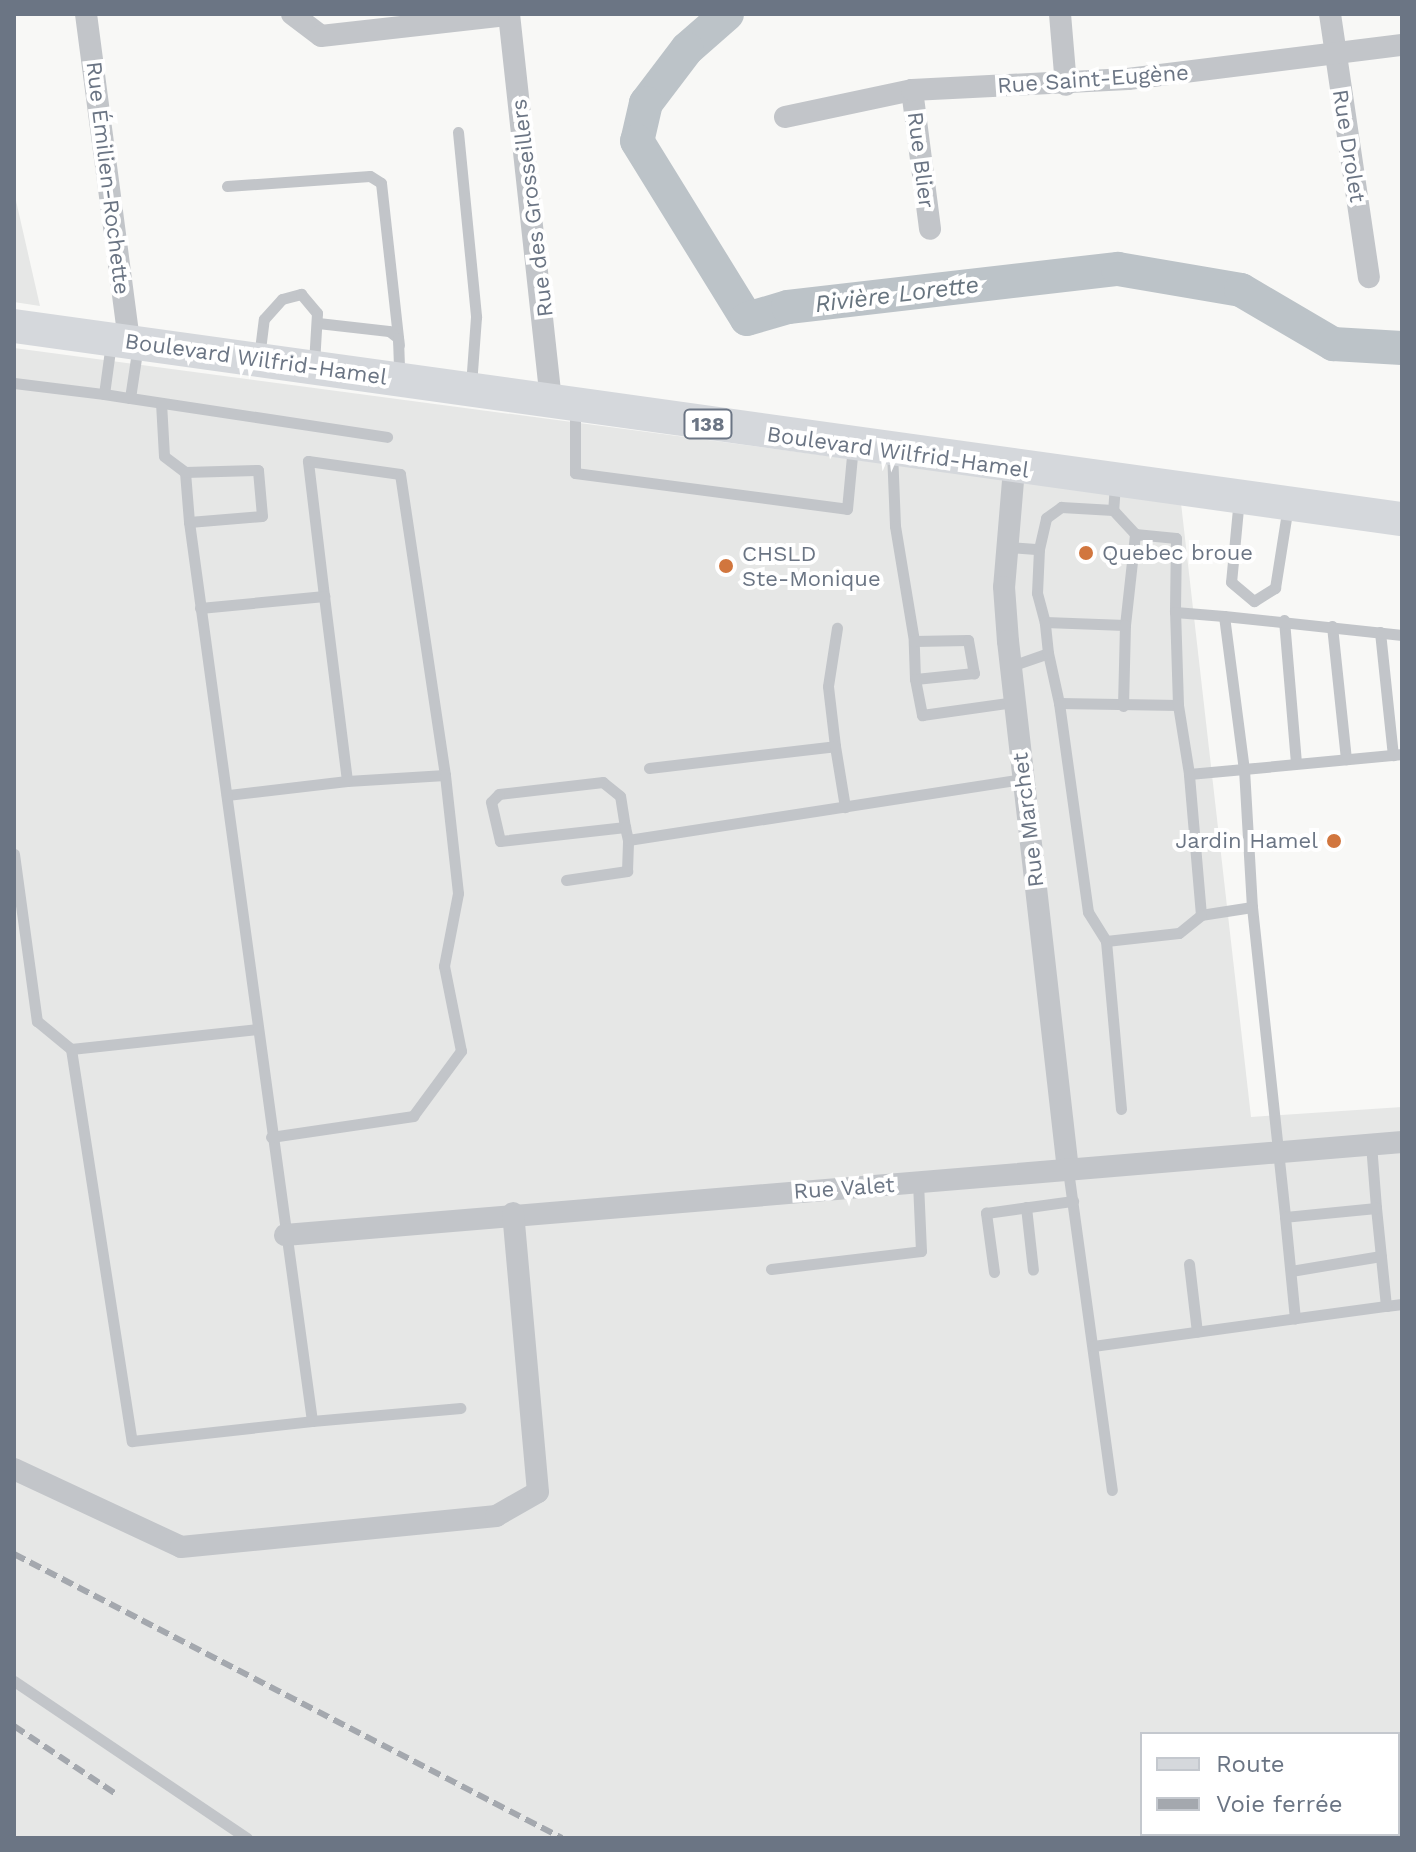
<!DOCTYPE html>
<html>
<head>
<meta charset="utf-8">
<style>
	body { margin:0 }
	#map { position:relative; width:1416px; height:1852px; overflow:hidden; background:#f8f8f6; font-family:"Work Sans",sans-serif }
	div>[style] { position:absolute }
	.built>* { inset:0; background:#e6e7e6 }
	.river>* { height:34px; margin:-17px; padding:0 17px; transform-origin:17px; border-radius:17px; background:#bcc3c8 }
	.service>* { height:11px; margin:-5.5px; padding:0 5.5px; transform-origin:5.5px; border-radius:5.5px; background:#c2c5c9 }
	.minor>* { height:22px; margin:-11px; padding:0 11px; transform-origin:11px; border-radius:11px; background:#c2c5c9 }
	.primary>* { height:34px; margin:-17px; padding:0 17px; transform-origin:17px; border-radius:17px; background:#d5d8dc }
	.rail>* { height:6px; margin-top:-3px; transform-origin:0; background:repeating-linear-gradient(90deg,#a4a8ae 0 12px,transparent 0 18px) }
	.dots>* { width:22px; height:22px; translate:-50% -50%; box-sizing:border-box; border:4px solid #fff; border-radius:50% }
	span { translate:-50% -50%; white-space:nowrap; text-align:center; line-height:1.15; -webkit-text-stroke:8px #fff; paint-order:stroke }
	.shield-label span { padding:2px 6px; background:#fff; border:2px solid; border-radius:6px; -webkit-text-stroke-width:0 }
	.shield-label { font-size:20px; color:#6b7584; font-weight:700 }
	.street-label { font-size:22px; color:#6b7584 }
	.poi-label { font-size:22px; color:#6b7584 }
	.left { translate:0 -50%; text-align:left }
	.right { translate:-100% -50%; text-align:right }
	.water-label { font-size:24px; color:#67747f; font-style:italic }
	.frame { position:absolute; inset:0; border:16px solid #6b7584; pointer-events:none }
	.legend { position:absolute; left:1140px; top:1732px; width:260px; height:104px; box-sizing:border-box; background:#fff; border:2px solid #c4c8ce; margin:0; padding:10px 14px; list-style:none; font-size:24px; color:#6b7584 }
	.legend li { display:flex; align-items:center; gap:16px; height:40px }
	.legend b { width:40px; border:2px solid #c4c8ce }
</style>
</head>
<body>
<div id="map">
	<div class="built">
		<div style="clip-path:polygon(14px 192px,40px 306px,14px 302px)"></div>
		<div style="clip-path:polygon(evenodd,14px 348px,1181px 503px,1251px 1117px,1402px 1107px,1402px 1838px,14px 1838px,14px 348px,1142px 1734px,1398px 1734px,1398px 1834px,1142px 1834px,1142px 1734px)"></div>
	</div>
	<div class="river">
		<div style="left:727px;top:14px;width:53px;rotate:138.8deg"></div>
		<div style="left:687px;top:49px;width:68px;rotate:127.2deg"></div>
		<div style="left:646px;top:103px;width:39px;rotate:103deg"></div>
		<div style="left:637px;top:141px;width:209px;rotate:58.3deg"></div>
		<div style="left:747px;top:319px;width:43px;rotate:-16.3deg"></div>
		<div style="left:788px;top:307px;width:332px;rotate:-6.6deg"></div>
		<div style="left:1118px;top:269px;width:125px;rotate:9.7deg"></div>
		<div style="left:1241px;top:290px;width:107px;rotate:30.4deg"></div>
		<div style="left:1333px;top:344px;width:69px;rotate:3.3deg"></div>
	</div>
	<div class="service">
		<div style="left:458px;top:132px;width:186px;rotate:84.4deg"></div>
		<div style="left:476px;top:317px;width:68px;rotate:94.2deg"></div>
		<div style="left:227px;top:186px;width:143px;rotate:-4deg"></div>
		<div style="left:370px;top:176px;width:13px;rotate:32deg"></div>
		<div style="left:381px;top:183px;width:163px;rotate:83.7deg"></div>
		<div style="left:318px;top:323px;width:71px;rotate:6.4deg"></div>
		<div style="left:389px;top:331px;width:11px;rotate:38deg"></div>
		<div style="left:398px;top:338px;width:37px;rotate:88deg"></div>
		<div style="left:111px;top:343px;width:51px;rotate:97.8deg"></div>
		<div style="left:104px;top:394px;width:26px;rotate:9deg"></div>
		<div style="left:130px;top:398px;width:54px;rotate:-81.4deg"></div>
		<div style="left:259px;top:358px;width:39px;rotate:-83deg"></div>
		<div style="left:264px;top:319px;width:27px;rotate:-48deg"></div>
		<div style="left:282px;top:299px;width:20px;rotate:-15deg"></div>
		<div style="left:301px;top:294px;width:25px;rotate:50deg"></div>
		<div style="left:317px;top:313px;width:50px;rotate:93.4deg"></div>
		<div style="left:14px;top:383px;width:91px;rotate:7deg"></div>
		<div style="left:130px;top:398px;width:260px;rotate:8.6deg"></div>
		<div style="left:575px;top:409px;width:64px;rotate:90deg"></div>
		<div style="left:575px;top:473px;width:274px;rotate:7.5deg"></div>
		<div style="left:847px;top:509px;width:64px;rotate:-84.6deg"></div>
		<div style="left:892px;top:451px;width:75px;rotate:87.7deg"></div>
		<div style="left:895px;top:526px;width:117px;rotate:80.6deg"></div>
		<div style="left:185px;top:472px;width:50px;rotate:85.4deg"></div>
		<div style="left:1115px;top:484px;width:26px;rotate:94deg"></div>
		<div style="left:1113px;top:510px;width:33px;rotate:47deg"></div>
		<div style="left:1135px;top:534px;width:41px;rotate:5.6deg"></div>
		<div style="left:1176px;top:538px;width:74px;rotate:90.8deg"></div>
		<div style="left:1175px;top:612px;width:49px;rotate:4.7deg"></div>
		<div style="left:1239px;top:498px;width:84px;rotate:95.4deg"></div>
		<div style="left:1231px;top:582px;width:30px;rotate:40deg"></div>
		<div style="left:1007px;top:547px;width:32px;rotate:4deg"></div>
		<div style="left:1039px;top:549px;width:32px;rotate:-77deg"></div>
		<div style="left:1046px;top:518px;width:19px;rotate:-36deg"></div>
		<div style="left:1061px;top:507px;width:52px;rotate:3.3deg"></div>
		<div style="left:1039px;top:549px;width:44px;rotate:92.6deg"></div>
		<div style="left:1037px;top:593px;width:30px;rotate:75deg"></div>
		<div style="left:1045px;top:622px;width:80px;rotate:2.1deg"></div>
		<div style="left:1125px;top:625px;width:92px;rotate:-83.7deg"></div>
		<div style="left:324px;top:596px;width:136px;rotate:-96.8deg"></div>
		<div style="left:308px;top:461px;width:93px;rotate:8deg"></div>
		<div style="left:400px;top:474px;width:304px;rotate:81.5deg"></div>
		<div style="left:445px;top:775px;width:98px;rotate:176.5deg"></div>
		<div style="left:1254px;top:601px;width:25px;rotate:-32deg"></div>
		<div style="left:1275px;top:588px;width:83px;rotate:-81deg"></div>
		<div style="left:200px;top:608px;width:125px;rotate:-5.5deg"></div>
		<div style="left:324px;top:596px;width:186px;rotate:82.9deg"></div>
		<div style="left:347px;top:781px;width:121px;rotate:173.3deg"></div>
		<div style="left:1284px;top:620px;width:144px;rotate:85.2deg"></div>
		<div style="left:1332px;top:626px;width:134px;rotate:84deg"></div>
		<div style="left:1380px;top:632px;width:124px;rotate:84deg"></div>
		<div style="left:1402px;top:635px;width:179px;rotate:-173.9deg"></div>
		<div style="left:1224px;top:616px;width:154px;rotate:82.6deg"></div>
		<div style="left:1244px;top:769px;width:159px;rotate:-5.4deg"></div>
		<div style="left:1048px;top:653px;width:51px;rotate:77.6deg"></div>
		<div style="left:1059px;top:703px;width:119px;rotate:1deg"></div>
		<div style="left:1178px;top:705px;width:93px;rotate:-91.8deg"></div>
		<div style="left:1011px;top:666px;width:39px;rotate:-19deg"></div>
		<div style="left:1048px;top:653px;width:31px;rotate:-96deg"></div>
		<div style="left:915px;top:679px;width:38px;rotate:-92deg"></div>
		<div style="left:914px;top:641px;width:54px;rotate:-1.1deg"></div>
		<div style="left:968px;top:640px;width:34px;rotate:80deg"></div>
		<div style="left:974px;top:673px;width:59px;rotate:174.2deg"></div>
		<div style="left:915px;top:679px;width:37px;rotate:79deg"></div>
		<div style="left:922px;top:715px;width:94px;rotate:-8deg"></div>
		<div style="left:1059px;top:703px;width:211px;rotate:82.1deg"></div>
		<div style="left:1088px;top:912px;width:34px;rotate:58deg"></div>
		<div style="left:1178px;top:705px;width:70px;rotate:80.9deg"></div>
		<div style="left:1189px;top:774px;width:55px;rotate:-5.2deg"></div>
		<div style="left:1244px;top:769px;width:138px;rotate:86.7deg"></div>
		<div style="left:1252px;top:907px;width:52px;rotate:171.1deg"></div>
		<div style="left:1201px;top:915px;width:142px;rotate:-94.9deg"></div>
		<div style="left:1123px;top:706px;width:81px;rotate:-88.6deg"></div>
		<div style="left:835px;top:746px;width:60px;rotate:-96.7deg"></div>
		<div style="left:828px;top:686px;width:59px;rotate:-81.2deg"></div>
		<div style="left:649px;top:768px;width:187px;rotate:-6.7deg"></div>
		<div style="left:835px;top:746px;width:62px;rotate:80.7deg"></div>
		<div style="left:625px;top:827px;width:31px;rotate:-99deg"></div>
		<div style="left:620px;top:796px;width:22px;rotate:-141deg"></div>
		<div style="left:603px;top:782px;width:105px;rotate:173.4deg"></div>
		<div style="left:499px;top:794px;width:11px;rotate:135deg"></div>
		<div style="left:491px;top:802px;width:40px;rotate:77deg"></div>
		<div style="left:500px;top:841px;width:126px;rotate:-6.4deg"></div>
		<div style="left:625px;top:827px;width:13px;rotate:77deg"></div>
		<div style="left:14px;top:854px;width:169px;rotate:82.2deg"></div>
		<div style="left:37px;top:1021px;width:44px;rotate:39.5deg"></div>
		<div style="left:71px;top:1049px;width:187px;rotate:-6.1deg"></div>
		<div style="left:566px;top:880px;width:62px;rotate:-8.4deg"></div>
		<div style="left:627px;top:871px;width:31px;rotate:-88deg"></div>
		<div style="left:628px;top:840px;width:401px;rotate:-8.8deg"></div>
		<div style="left:1252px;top:907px;width:312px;rotate:83.9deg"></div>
		<div style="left:71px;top:1049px;width:397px;rotate:81.2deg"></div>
		<div style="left:132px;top:1441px;width:181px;rotate:-6.3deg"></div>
		<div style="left:312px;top:1421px;width:907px;rotate:-97.79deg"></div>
		<div style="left:189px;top:522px;width:73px;rotate:-4.7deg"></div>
		<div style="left:262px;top:516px;width:46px;rotate:-95deg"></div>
		<div style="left:258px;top:470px;width:73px;rotate:178.4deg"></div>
		<div style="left:185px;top:472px;width:26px;rotate:-143deg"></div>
		<div style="left:164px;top:456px;width:53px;rotate:-93.2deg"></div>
		<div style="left:1121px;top:1109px;width:169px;rotate:-95.1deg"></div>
		<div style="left:1106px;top:941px;width:73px;rotate:-6.3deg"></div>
		<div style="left:1179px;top:933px;width:28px;rotate:-39deg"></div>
		<div style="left:271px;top:1137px;width:144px;rotate:-8.4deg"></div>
		<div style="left:413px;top:1116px;width:81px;rotate:-53.6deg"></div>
		<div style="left:461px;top:1051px;width:87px;rotate:-101.3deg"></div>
		<div style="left:444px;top:966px;width:74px;rotate:-79.1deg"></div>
		<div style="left:458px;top:893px;width:119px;rotate:-96.3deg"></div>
		<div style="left:1371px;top:1144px;width:64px;rotate:85.5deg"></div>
		<div style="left:1068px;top:1170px;width:323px;rotate:82.2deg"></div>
		<div style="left:1026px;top:1207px;width:63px;rotate:83.7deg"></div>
		<div style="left:1189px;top:1264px;width:68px;rotate:83.3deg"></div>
		<div style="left:771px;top:1269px;width:151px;rotate:-6.8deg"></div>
		<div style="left:921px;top:1251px;width:69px;rotate:-92.5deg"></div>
		<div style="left:1291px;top:1271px;width:91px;rotate:-9.5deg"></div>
		<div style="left:994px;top:1272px;width:60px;rotate:-97.7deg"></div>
		<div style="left:986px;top:1213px;width:88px;rotate:-7.9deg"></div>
		<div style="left:1386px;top:1306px;width:16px;rotate:-7deg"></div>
		<div style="left:1093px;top:1346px;width:296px;rotate:-7.8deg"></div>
		<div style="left:1386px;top:1306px;width:99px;rotate:-95.8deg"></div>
		<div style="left:1376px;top:1208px;width:91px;rotate:174.4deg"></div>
		<div style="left:1285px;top:1217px;width:102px;rotate:84.4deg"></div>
		<div style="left:312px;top:1421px;width:149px;rotate:-5deg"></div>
		<div style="left:14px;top:1681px;width:281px;rotate:34deg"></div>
	</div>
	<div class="minor">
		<div style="left:86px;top:14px;width:330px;rotate:82.5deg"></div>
		<div style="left:292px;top:14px;width:36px;rotate:37deg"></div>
		<div style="left:321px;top:36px;width:189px;rotate:-6.4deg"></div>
		<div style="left:509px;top:14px;width:389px;rotate:83.8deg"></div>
		<div style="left:1060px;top:14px;width:71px;rotate:85.2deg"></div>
		<div style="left:1330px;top:14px;width:266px;rotate:81.6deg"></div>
		<div style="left:912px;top:90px;width:140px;rotate:82.6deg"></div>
		<div style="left:785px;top:117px;width:130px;rotate:-12deg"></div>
		<div style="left:912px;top:90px;width:216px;rotate:-2.9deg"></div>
		<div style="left:1128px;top:79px;width:276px;rotate:-7.1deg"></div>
		<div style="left:1014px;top:469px;width:118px;rotate:94.8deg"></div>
		<div style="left:1004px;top:587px;width:54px;rotate:85.8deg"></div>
		<div style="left:1008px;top:641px;width:532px;rotate:83.53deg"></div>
		<div style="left:285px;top:1235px;width:1121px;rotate:-4.76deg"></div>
		<div style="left:14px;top:1469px;width:184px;rotate:25deg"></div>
		<div style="left:181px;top:1547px;width:317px;rotate:-5.6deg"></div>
		<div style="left:496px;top:1516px;width:48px;rotate:-29.7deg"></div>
		<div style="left:538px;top:1492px;width:280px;rotate:-95.1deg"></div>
	</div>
	<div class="primary">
		<div style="left:14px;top:326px;width:1401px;rotate:7.92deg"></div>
	</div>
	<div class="rail">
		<div style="left:14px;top:1554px;width:617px;rotate:27.4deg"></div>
		<div style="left:14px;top:1726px;width:123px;rotate:33.7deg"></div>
	</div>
	<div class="dots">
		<div style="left:1086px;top:553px;background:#d1763e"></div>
		<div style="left:726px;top:566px;background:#d1763e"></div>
		<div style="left:1334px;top:841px;background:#d1763e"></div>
	</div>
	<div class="shield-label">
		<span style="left:708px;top:424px">138</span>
	</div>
	<div class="street-label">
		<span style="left:1093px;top:79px;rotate:-4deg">Rue Saint-Eugène</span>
		<span style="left:1349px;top:146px;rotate:81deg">Rue Drolet</span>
		<span style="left:921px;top:160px;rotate:83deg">Rue Blier</span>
		<span style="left:108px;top:178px;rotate:83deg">Rue Émilien-Rochette</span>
		<span style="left:532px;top:208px;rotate:-97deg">Rue des Grosseillers</span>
		<span style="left:256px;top:359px;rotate:8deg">Boulevard Wilfrid-Hamel</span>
		<span style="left:898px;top:452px;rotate:8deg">Boulevard Wilfrid-Hamel</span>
		<span style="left:1028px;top:820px;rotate:-97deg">Rue Marchet</span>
		<span style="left:844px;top:1188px;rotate:-4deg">Rue Valet</span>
	</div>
	<div class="poi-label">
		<span class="left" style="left:742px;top:566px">CHSLD<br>Ste-Monique</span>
		<span class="left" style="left:1102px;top:553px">Quebec broue</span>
		<span class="right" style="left:1318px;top:841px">Jardin Hamel</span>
	</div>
	<div class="water-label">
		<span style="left:897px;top:295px;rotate:-7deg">Rivière Lorette</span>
	</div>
	<div class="frame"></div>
	<ul class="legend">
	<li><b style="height:10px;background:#d5d8dc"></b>Route</li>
	<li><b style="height:10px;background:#a4a8ae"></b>Voie ferrée</li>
	</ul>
</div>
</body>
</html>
